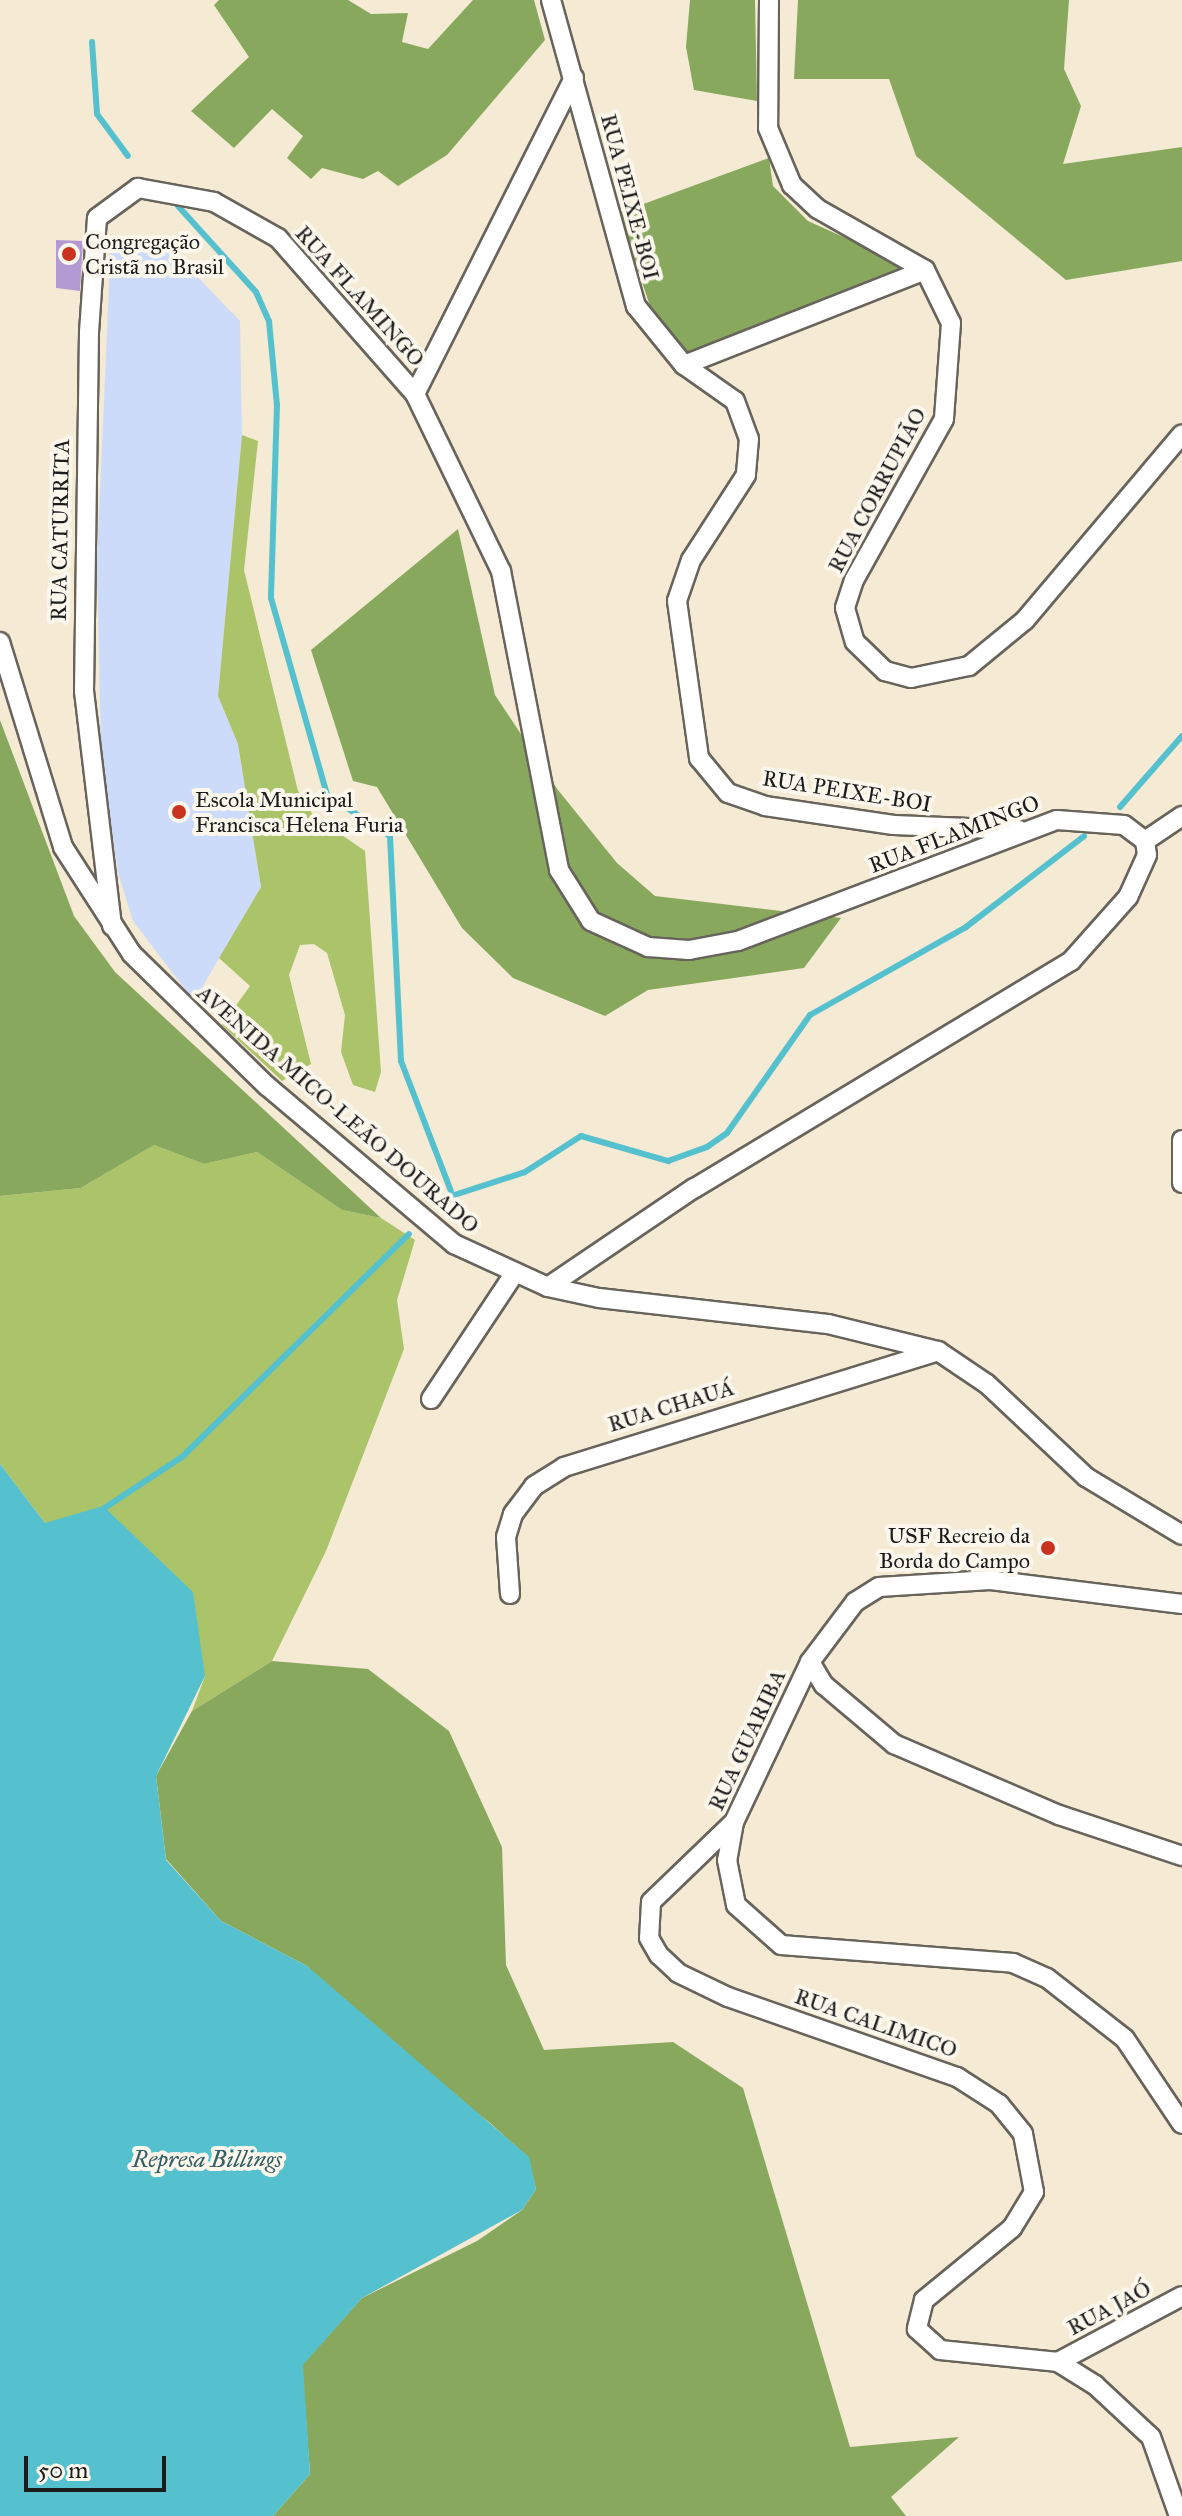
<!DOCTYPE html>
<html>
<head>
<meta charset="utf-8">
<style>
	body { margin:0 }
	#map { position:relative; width:1182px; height:2516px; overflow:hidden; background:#f5ead4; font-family:"IM FELL Great Primer",serif }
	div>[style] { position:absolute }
	.built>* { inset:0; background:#cddbfa }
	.green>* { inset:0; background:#abc369 }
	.forest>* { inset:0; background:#88a95d }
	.water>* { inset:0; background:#55c1ce }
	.stream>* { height:6px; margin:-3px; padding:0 3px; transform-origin:3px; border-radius:3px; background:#55c1ce }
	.building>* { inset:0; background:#b49ad3 }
	.roads { filter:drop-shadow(2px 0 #68645c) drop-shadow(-2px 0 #68645c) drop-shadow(0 2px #68645c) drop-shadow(0 -2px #68645c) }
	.minor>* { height:18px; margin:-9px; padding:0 9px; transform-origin:9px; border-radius:9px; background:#fff }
	.dots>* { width:22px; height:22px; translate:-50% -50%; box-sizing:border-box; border:4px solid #fbf7ec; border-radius:50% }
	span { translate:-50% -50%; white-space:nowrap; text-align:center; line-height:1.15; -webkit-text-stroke:8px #fbf7ec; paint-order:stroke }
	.street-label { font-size:22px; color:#1c1c1c }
	.poi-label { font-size:22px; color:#1c1c1c }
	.left { translate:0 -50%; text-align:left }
	.right { translate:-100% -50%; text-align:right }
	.water-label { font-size:24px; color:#335e63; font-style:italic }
	.scale { position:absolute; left:24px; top:2456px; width:142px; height:36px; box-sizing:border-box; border:4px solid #1c1c1c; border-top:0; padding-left:10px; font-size:24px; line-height:28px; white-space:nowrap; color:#1c1c1c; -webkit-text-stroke:6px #fbf7ec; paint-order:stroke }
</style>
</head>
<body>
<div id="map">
	<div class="built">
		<div style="clip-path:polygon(111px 239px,164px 242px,240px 321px,242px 435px,218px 696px,238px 744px,261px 887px,194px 1001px,133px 921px,118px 873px,101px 751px,97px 561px)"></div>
	</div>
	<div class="green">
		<div style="clip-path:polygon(242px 435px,258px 441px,244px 570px,298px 791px,313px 815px,365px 851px,381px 1072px,375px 1092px,353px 1085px,341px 1052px,345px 1015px,327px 953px,314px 944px,300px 945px,289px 975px,311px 1064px,282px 1081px,222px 1025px,250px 986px,219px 958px,261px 887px,238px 744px,218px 696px)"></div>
		<div style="clip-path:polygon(154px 1145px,204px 1164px,257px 1152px,342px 1210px,381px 1218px,415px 1240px,397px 1300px,404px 1349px,326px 1551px,272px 1661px,192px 1711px,205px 1676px,45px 1523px,0 1464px,0 1196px,81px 1188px)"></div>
	</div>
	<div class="forest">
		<div style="clip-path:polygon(219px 0,348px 0,371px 14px,408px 13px,402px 42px,428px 49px,473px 0,534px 0,545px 40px,447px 155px,398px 186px,378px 171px,363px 179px,322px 168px,311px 179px,287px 158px,303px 136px,272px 109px,234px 148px,191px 111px,249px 57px,214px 5px)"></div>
		<div style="clip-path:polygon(690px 0,755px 0,757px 101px,694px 90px,686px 47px)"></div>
		<div style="clip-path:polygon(798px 0,1069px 0,1064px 69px,1081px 106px,1063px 164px,1182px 147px,1182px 261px,1066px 280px,916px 156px,889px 79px,794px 79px)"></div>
		<div style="clip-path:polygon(769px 158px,773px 186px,808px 221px,910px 267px,688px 353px,651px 309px,619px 213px)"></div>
		<div style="clip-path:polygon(458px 529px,495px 695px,558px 790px,617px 863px,655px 896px,841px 918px,804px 968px,648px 990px,605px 1016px,513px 978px,462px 928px,377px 787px,353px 781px,311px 650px)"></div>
		<div style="clip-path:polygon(0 720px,74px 916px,115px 972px,381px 1218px,342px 1210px,257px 1152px,204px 1164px,154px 1145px,81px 1188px,0 1196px)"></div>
		<div style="clip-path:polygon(272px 1661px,368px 1669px,449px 1731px,502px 1847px,506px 1965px,544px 2050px,673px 2042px,743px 2088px,850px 2447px,959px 2437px,891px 2497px,906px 2516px,273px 2516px,310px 2474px,302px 2365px,362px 2298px,477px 2241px,522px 2210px,536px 2189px,528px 2157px,490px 2123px,382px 2038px,307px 1966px,221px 1921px,166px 1859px,156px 1776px,192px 1711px)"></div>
	</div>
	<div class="water">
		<div style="clip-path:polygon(0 1464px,45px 1523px,103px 1506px,193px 1592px,205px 1676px,156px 1776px,166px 1860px,221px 1921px,307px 1966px,529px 2157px,536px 2189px,522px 2210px,362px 2298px,303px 2365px,310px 2474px,273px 2516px,0 2516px)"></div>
	</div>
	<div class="stream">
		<div style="left:92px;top:42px;width:72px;rotate:86deg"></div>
		<div style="left:97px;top:114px;width:52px;rotate:53.6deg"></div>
		<div style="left:178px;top:206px;width:116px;rotate:47.8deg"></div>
		<div style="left:256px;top:292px;width:32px;rotate:66deg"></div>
		<div style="left:269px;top:321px;width:84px;rotate:84.6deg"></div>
		<div style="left:277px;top:405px;width:193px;rotate:91.8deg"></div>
		<div style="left:271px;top:598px;width:205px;rotate:74.1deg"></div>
		<div style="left:327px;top:795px;width:75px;rotate:33.1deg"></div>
		<div style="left:390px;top:836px;width:225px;rotate:87.2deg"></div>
		<div style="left:401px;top:1061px;width:139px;rotate:69deg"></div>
		<div style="left:1120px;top:807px;width:94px;rotate:-48.9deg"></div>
		<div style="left:442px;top:1199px;width:87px;rotate:-18deg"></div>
		<div style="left:525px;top:1172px;width:67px;rotate:-32.7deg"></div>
		<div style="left:581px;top:1136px;width:91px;rotate:16deg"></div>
		<div style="left:668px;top:1161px;width:41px;rotate:-19.7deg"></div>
		<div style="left:707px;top:1147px;width:24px;rotate:-35deg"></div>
		<div style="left:727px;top:1133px;width:144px;rotate:-54.9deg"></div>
		<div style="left:810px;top:1015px;width:179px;rotate:-29.4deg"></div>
		<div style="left:966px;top:927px;width:149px;rotate:-37.6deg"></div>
		<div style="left:100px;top:1511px;width:98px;rotate:-33.4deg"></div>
		<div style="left:182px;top:1457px;width:318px;rotate:-44.5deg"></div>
	</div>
	<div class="building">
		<div style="clip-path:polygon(56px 240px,83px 241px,80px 291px,56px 288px)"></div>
	</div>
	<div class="roads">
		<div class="minor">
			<div style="left:551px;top:0;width:318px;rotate:74.5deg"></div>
			<div style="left:636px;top:306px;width:76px;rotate:50.9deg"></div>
			<div style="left:684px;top:365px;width:62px;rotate:35.2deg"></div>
			<div style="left:735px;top:401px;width:40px;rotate:69.8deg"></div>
			<div style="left:749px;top:439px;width:36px;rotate:95deg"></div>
			<div style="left:746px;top:475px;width:101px;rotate:122.9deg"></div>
			<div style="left:691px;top:560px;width:43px;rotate:108.9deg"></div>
			<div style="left:677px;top:601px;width:159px;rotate:82deg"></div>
			<div style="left:699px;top:758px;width:45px;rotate:50.4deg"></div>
			<div style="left:728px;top:793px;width:39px;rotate:19deg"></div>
			<div style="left:765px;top:806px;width:130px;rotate:8.4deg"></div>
			<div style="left:894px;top:825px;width:125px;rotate:2.3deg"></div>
			<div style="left:769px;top:0;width:128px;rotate:90.4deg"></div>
			<div style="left:768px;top:128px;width:62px;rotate:67.2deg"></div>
			<div style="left:792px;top:185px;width:35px;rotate:43deg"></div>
			<div style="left:818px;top:209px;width:123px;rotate:29.7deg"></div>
			<div style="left:925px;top:270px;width:59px;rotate:63.9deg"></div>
			<div style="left:951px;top:323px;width:96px;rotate:94.2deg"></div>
			<div style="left:944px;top:419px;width:184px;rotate:119.2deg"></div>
			<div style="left:854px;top:580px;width:29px;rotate:108deg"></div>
			<div style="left:845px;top:608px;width:35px;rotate:74deg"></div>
			<div style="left:855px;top:642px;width:42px;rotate:44deg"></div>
			<div style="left:885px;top:671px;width:27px;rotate:15deg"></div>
			<div style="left:911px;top:678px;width:59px;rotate:-11.7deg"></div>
			<div style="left:969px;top:666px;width:72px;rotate:-39.4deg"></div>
			<div style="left:1025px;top:620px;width:243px;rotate:-49.8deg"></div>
			<div style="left:684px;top:365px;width:259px;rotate:-21.5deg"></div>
			<div style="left:415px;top:394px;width:354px;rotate:-63.3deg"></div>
			<div style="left:0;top:642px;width:214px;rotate:72.9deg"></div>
			<div style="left:63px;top:847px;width:127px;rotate:57.2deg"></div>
			<div style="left:132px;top:954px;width:189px;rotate:44.4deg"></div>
			<div style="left:267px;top:1086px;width:245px;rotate:40.2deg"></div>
			<div style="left:454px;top:1244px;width:103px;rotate:24.6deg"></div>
			<div style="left:548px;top:1287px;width:52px;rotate:12.2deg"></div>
			<div style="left:599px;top:1298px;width:230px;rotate:6.5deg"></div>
			<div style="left:828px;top:1324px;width:113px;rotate:13.8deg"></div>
			<div style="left:938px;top:1351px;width:59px;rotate:34deg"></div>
			<div style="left:987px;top:1384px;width:136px;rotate:43.2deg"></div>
			<div style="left:1086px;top:1477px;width:112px;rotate:31.1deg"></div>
			<div style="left:1145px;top:841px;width:45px;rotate:-34deg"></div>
			<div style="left:112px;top:926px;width:237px;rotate:-96.8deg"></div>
			<div style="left:84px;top:691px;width:359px;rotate:-89.2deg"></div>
			<div style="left:89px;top:332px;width:114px;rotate:-86deg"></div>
			<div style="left:97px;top:218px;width:51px;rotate:-36.2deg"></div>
			<div style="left:138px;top:188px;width:77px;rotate:10.4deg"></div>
			<div style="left:214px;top:202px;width:73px;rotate:29.4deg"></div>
			<div style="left:278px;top:238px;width:208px;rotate:48.7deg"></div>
			<div style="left:415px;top:394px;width:197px;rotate:64.1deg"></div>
			<div style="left:501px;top:571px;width:305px;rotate:79deg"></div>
			<div style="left:559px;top:870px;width:60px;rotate:57.9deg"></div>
			<div style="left:591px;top:921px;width:63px;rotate:24.5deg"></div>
			<div style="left:648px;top:947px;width:41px;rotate:4.2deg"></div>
			<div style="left:689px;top:950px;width:50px;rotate:-10.4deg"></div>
			<div style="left:738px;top:941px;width:341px;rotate:-20.8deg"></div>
			<div style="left:1057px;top:820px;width:67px;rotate:4.3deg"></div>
			<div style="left:1124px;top:825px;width:26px;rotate:37deg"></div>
			<div style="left:1145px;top:841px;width:14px;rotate:82deg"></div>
			<div style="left:1147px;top:855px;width:46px;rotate:114.3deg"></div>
			<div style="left:1128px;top:897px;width:86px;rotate:131.7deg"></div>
			<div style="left:1071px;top:961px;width:440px;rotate:148.9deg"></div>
			<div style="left:694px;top:1188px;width:176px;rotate:145.9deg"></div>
			<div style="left:1182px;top:1140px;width:43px;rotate:90deg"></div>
			<div style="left:431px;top:1399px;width:150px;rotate:-56.4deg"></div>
			<div style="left:510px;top:1594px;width:57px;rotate:-94deg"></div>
			<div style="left:506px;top:1537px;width:24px;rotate:-73deg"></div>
			<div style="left:513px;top:1514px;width:35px;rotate:-53deg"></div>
			<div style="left:534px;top:1486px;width:36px;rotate:-32deg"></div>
			<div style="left:564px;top:1467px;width:392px;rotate:-17.2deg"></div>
			<div style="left:1182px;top:1604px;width:193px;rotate:-172.9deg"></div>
			<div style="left:990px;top:1580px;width:111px;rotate:176.4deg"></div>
			<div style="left:879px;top:1587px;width:28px;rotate:148deg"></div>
			<div style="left:855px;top:1602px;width:75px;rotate:126.9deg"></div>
			<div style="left:810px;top:1662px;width:177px;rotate:115.4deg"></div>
			<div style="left:734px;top:1822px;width:39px;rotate:100deg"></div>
			<div style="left:727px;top:1860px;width:46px;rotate:78.7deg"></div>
			<div style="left:736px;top:1905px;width:60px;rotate:41.6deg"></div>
			<div style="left:781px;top:1945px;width:233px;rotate:4.4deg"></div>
			<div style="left:1013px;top:1963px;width:37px;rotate:24deg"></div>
			<div style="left:1047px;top:1978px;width:99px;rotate:38deg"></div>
			<div style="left:1125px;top:2039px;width:102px;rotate:56.2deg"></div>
			<div style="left:810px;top:1662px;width:27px;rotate:59deg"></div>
			<div style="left:824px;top:1685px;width:92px;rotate:40.1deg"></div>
			<div style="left:894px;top:1744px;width:180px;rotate:23.3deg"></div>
			<div style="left:1059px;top:1815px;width:130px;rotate:18.4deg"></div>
			<div style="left:734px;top:1822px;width:115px;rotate:136.1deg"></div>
			<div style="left:651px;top:1902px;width:36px;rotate:93deg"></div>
			<div style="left:649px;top:1938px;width:20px;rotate:60deg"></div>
			<div style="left:659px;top:1955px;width:26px;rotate:43deg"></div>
			<div style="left:678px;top:1973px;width:55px;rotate:25.6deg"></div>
			<div style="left:728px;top:1997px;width:243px;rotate:19.3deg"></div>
			<div style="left:957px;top:2077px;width:50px;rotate:32.7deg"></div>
			<div style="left:999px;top:2104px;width:38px;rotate:51deg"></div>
			<div style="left:1023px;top:2134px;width:59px;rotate:79.3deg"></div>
			<div style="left:1034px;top:2192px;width:42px;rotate:121.4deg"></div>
			<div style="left:1012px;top:2228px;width:114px;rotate:140.7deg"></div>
			<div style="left:924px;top:2300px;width:30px;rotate:104deg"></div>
			<div style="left:917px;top:2329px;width:31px;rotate:42deg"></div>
			<div style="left:940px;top:2350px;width:119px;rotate:5.8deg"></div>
			<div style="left:1058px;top:2362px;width:44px;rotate:31.9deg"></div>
			<div style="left:1095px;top:2385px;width:76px;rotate:42.9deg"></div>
			<div style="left:1151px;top:2437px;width:84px;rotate:70.5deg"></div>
			<div style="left:1058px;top:2362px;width:140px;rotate:-28deg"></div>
		</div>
	</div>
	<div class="dots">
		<div style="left:69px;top:254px;background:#c8321e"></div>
		<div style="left:179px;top:812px;background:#c8321e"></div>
		<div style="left:1048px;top:1548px;background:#c8321e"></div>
	</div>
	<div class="street-label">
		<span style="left:630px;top:197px;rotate:75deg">RUA PEIXE-BOI</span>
		<span style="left:360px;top:296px;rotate:48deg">RUA FLAMINGO</span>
		<span style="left:877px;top:490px;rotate:-62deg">RUA CORRUPIÃO</span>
		<span style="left:60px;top:530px;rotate:-89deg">RUA CATURRITA</span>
		<span style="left:847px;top:791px;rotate:9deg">RUA PEIXE-BOI</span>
		<span style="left:954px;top:834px;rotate:-21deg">RUA FLAMINGO</span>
		<span style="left:338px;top:1109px;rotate:41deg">AVENIDA MICO-LEÃO DOURADO</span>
		<span style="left:671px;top:1406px;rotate:-17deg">RUA CHAUÁ</span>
		<span style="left:747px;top:1740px;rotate:-65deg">RUA GUARIBA</span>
		<span style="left:876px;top:2023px;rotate:19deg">RUA CALIMICO</span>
		<span style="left:1109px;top:2308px;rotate:-28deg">RUA JAÓ</span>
	</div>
	<div class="poi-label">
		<span class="left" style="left:85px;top:254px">Congregação<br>Cristã no Brasil</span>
		<span class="left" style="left:195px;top:812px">Escola Municipal<br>Francisca Helena Furia</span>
		<span class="right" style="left:1030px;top:1548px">USF Recreio da<br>Borda do Campo</span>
	</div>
	<div class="water-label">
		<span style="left:207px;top:2160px">Represa Billings</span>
	</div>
	<div class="scale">50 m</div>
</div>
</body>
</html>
